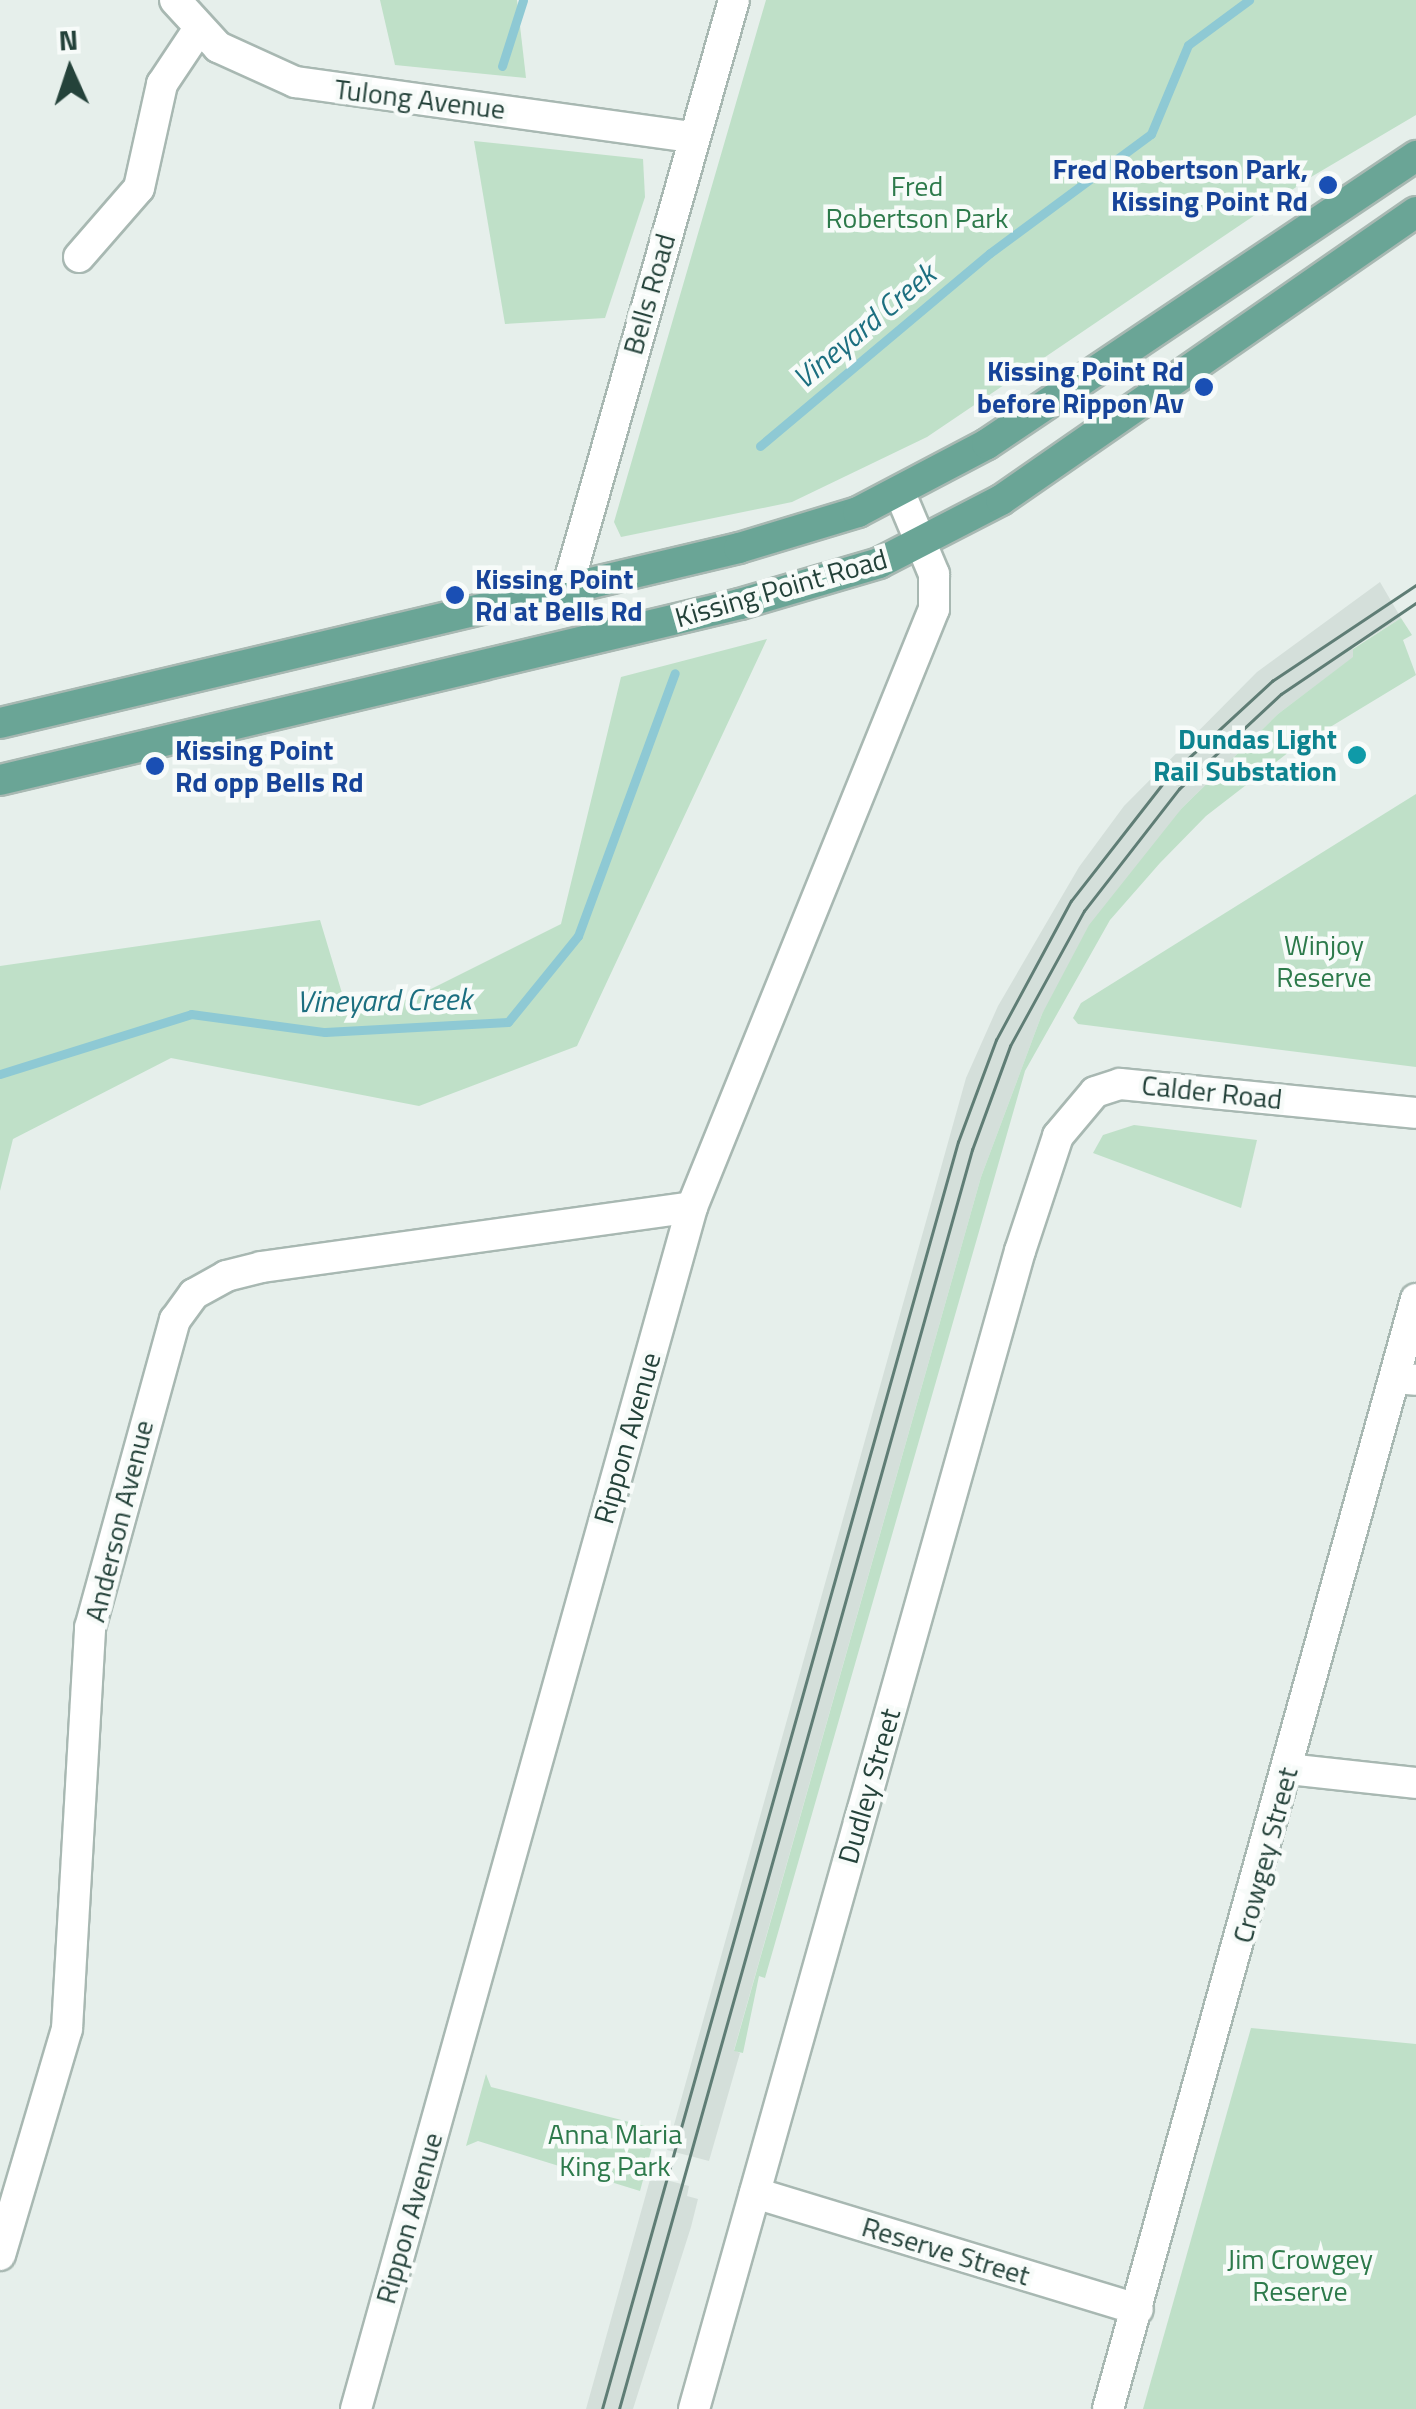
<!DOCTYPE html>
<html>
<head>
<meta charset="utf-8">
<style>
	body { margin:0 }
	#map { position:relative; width:1416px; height:2409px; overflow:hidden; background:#e6efeb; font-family:"Titillium Web",sans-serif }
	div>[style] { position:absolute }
	.built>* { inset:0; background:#d4dfda }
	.green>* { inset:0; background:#bfe0c8 }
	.stream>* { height:9px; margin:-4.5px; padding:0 4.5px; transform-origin:4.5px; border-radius:4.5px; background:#8ec9d4 }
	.roads { filter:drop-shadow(2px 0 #a8b8b2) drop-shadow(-2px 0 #a8b8b2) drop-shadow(0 2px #a8b8b2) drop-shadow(0 -2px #a8b8b2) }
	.street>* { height:30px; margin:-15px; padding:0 15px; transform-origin:15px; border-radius:15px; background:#fff }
	.secondary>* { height:30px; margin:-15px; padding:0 15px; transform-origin:15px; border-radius:15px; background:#fff }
	.primary>* { height:30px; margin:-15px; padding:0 15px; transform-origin:15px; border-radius:15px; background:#6aa596 }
	.tram>* { height:2.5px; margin:-1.25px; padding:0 1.25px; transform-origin:1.25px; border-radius:1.25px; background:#5f7d75 }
	.dots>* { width:28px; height:28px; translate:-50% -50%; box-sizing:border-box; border:5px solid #f7fbf9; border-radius:50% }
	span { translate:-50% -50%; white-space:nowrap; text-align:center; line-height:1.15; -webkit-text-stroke:9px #f7fbf9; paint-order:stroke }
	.street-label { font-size:28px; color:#24423a }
	.transit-label { font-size:28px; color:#164399; font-weight:700 }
	.right { translate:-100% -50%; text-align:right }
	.left { translate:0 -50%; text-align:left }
	.park-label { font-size:28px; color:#2d7a4b }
	.culture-label { font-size:28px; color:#0d838f; font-weight:700 }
	.water-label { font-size:30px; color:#1c6f80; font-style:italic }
	.north { position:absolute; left:20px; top:20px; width:100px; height:100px; -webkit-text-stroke:8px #f7fbf9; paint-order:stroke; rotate:357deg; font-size:28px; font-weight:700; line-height:40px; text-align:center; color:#24423a }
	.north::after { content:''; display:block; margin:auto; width:35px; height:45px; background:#24423a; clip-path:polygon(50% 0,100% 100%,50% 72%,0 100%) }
</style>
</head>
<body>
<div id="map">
	<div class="built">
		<div style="clip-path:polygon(1380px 582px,1401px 618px,1353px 648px,1354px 657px,1278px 714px,1182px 808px,1042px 1014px,981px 1177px,734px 2050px,740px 2053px,709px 2161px,667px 2150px,966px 1078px,998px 1006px,1079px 867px,1124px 806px,1257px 672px)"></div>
		<div style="clip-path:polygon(651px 2176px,689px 2186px,687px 2196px,698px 2199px,691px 2227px,633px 2409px,586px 2409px)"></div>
	</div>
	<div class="green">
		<div style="clip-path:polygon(380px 0,517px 0,526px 78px,395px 65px)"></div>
		<div style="clip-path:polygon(766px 0,1416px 0,1416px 115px,1311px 177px,927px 437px,792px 502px,621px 537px,614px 522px)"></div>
		<div style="clip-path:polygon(474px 141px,643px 159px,645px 197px,605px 318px,505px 324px)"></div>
		<div style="clip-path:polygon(1401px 618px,1412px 635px,1403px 640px,1416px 675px,1289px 752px,1206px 816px,1160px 863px,1110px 920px,1025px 1071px,765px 1978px,759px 1976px,743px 2053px,734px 2051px,981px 1177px,1042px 1014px,1089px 925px,1182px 808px,1278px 714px,1353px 657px,1353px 649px)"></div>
		<div style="clip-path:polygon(767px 639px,577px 1046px,419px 1106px,171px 1058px,13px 1139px,0 1191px,0 966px,320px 920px,348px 1013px,413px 998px,561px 924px,621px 677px)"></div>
		<div style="clip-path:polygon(1416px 794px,1416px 1067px,1078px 1024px,1073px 1018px,1081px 1003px)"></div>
		<div style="clip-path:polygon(1134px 1125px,1257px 1140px,1241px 1208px,1093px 1153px,1103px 1135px)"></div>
		<div style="clip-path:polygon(1251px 2028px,1416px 2044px,1416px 2409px,1143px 2409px)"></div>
		<div style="clip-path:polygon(486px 2074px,491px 2087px,657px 2129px,640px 2191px,478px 2141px,466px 2146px)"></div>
	</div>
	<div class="stream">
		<div style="left:502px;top:66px;width:69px;rotate:-72.3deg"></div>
		<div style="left:760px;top:446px;width:300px;rotate:-40deg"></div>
		<div style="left:990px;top:253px;width:200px;rotate:-36.5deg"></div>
		<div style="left:1151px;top:134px;width:96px;rotate:-67.4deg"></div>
		<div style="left:1188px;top:45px;width:76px;rotate:-36.4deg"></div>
		<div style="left:0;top:1074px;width:200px;rotate:-17.4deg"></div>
		<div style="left:191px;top:1014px;width:135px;rotate:7.7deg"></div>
		<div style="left:325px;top:1032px;width:183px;rotate:-3.1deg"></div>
		<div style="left:508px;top:1022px;width:111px;rotate:-50.9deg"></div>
		<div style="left:578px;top:936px;width:280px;rotate:-69.8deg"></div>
	</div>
	<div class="roads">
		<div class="street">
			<div style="left:175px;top:0;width:64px;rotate:47.5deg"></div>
			<div style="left:218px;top:47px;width:85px;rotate:24.4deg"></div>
			<div style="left:295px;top:82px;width:402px;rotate:7.9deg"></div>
			<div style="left:79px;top:257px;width:91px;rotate:-49deg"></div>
			<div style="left:139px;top:188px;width:107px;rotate:-77.5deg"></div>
			<div style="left:162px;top:84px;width:65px;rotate:-56.3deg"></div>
			<div style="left:567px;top:589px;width:612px;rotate:-74.17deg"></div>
			<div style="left:1395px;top:1378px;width:21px;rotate:5deg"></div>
			<div style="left:1288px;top:1769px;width:129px;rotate:6.2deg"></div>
			<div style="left:755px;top:2193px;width:400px;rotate:16.9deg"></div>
			<div style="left:0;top:2255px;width:236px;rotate:-73.5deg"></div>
			<div style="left:67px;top:2029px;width:402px;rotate:-86.7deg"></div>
			<div style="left:90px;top:1628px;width:320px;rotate:-74.6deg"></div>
			<div style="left:175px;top:1320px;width:32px;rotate:-54deg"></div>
			<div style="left:194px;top:1294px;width:37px;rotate:-29deg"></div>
			<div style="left:226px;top:1276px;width:36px;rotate:-14deg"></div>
			<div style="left:261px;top:1267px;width:435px;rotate:-7.9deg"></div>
			<div style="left:356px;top:2409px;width:1248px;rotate:-74.38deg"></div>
			<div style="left:692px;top:1207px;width:645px;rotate:-67.97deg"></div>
			<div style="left:934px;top:609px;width:35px;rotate:-90deg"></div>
			<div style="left:934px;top:574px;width:88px;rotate:-112.8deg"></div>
			<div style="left:694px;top:2409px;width:1203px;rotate:-74.28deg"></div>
			<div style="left:1020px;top:1251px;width:121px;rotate:-71.7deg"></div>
			<div style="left:1058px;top:1136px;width:57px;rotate:-49.9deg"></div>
			<div style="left:1095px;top:1092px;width:26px;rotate:-18deg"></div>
			<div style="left:1120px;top:1084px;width:297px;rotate:5.6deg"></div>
		</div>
		<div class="secondary">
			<div style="left:1108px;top:2409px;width:1152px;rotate:-74.49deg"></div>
		</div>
		<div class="primary">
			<div style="left:0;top:723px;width:759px;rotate:-13.32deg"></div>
			<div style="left:739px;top:548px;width:124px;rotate:-16.8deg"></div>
			<div style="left:858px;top:512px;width:146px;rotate:-27.8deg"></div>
			<div style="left:987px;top:444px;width:517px;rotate:-33.87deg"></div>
			<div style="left:0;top:780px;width:761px;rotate:-13.38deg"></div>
			<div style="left:740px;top:604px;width:145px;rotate:-16.4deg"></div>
			<div style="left:879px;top:563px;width:137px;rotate:-27.3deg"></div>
			<div style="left:1001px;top:500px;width:505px;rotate:-34.76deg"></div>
		</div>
	</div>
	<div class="tram">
		<div style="left:602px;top:2409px;width:1316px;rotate:-74.31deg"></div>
		<div style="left:958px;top:1142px;width:109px;rotate:-69.6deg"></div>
		<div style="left:996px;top:1040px;width:158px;rotate:-61.7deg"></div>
		<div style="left:1071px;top:901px;width:157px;rotate:-52deg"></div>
		<div style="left:1168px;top:777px;width:142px;rotate:-42.7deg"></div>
		<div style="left:1272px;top:681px;width:173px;rotate:-33.7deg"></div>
		<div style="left:619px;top:2409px;width:1308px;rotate:-74.34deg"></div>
		<div style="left:972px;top:1150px;width:111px;rotate:-69.9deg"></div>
		<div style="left:1010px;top:1046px;width:154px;rotate:-61.3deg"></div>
		<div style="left:1084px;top:911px;width:155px;rotate:-52.1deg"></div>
		<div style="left:1179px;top:789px;width:139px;rotate:-43deg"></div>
		<div style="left:1281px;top:694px;width:163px;rotate:-34deg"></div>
	</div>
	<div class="dots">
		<div style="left:1328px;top:185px;background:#1a4fb4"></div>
		<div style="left:1204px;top:387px;background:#1a4fb4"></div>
		<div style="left:455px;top:595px;background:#1a4fb4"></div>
		<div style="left:1357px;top:755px;background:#0f9aa8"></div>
		<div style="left:155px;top:766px;background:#1a4fb4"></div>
	</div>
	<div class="street-label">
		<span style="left:420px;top:99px;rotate:7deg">Tulong Avenue</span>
		<span style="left:649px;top:294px;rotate:-74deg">Bells Road</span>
		<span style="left:781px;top:588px;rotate:-16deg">Kissing Point Road</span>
		<span style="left:1212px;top:1092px;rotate:6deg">Calder Road</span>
		<span style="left:627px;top:1438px;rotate:-74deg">Rippon Avenue</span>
		<span style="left:119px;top:1521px;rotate:-76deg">Anderson Avenue</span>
		<span style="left:869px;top:1786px;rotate:-74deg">Dudley Street</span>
		<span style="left:1265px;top:1855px;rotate:-75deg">Crowgey Street</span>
		<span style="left:409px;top:2218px;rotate:-74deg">Rippon Avenue</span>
		<span style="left:946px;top:2251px;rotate:17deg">Reserve Street</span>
	</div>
	<div class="transit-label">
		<span class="right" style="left:1308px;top:185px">Fred Robertson Park,<br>Kissing Point Rd</span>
		<span class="right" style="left:1184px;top:387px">Kissing Point Rd<br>before Rippon Av</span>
		<span class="left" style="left:475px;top:595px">Kissing Point<br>Rd at Bells Rd</span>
		<span class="left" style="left:175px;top:766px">Kissing Point<br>Rd opp Bells Rd</span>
	</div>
	<div class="park-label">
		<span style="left:917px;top:202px">Fred<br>Robertson Park</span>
		<span style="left:1324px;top:961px">Winjoy<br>Reserve</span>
		<span style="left:615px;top:2150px">Anna Maria<br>King Park</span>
		<span style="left:1300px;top:2275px">Jim Crowgey<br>Reserve</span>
	</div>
	<div class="culture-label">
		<span class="right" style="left:1337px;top:755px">Dundas Light<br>Rail Substation</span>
	</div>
	<div class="water-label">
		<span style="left:864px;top:326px;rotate:-40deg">Vineyard Creek</span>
		<span style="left:384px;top:1000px;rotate:-1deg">Vineyard Creek</span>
	</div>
	<div class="north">N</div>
</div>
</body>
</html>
